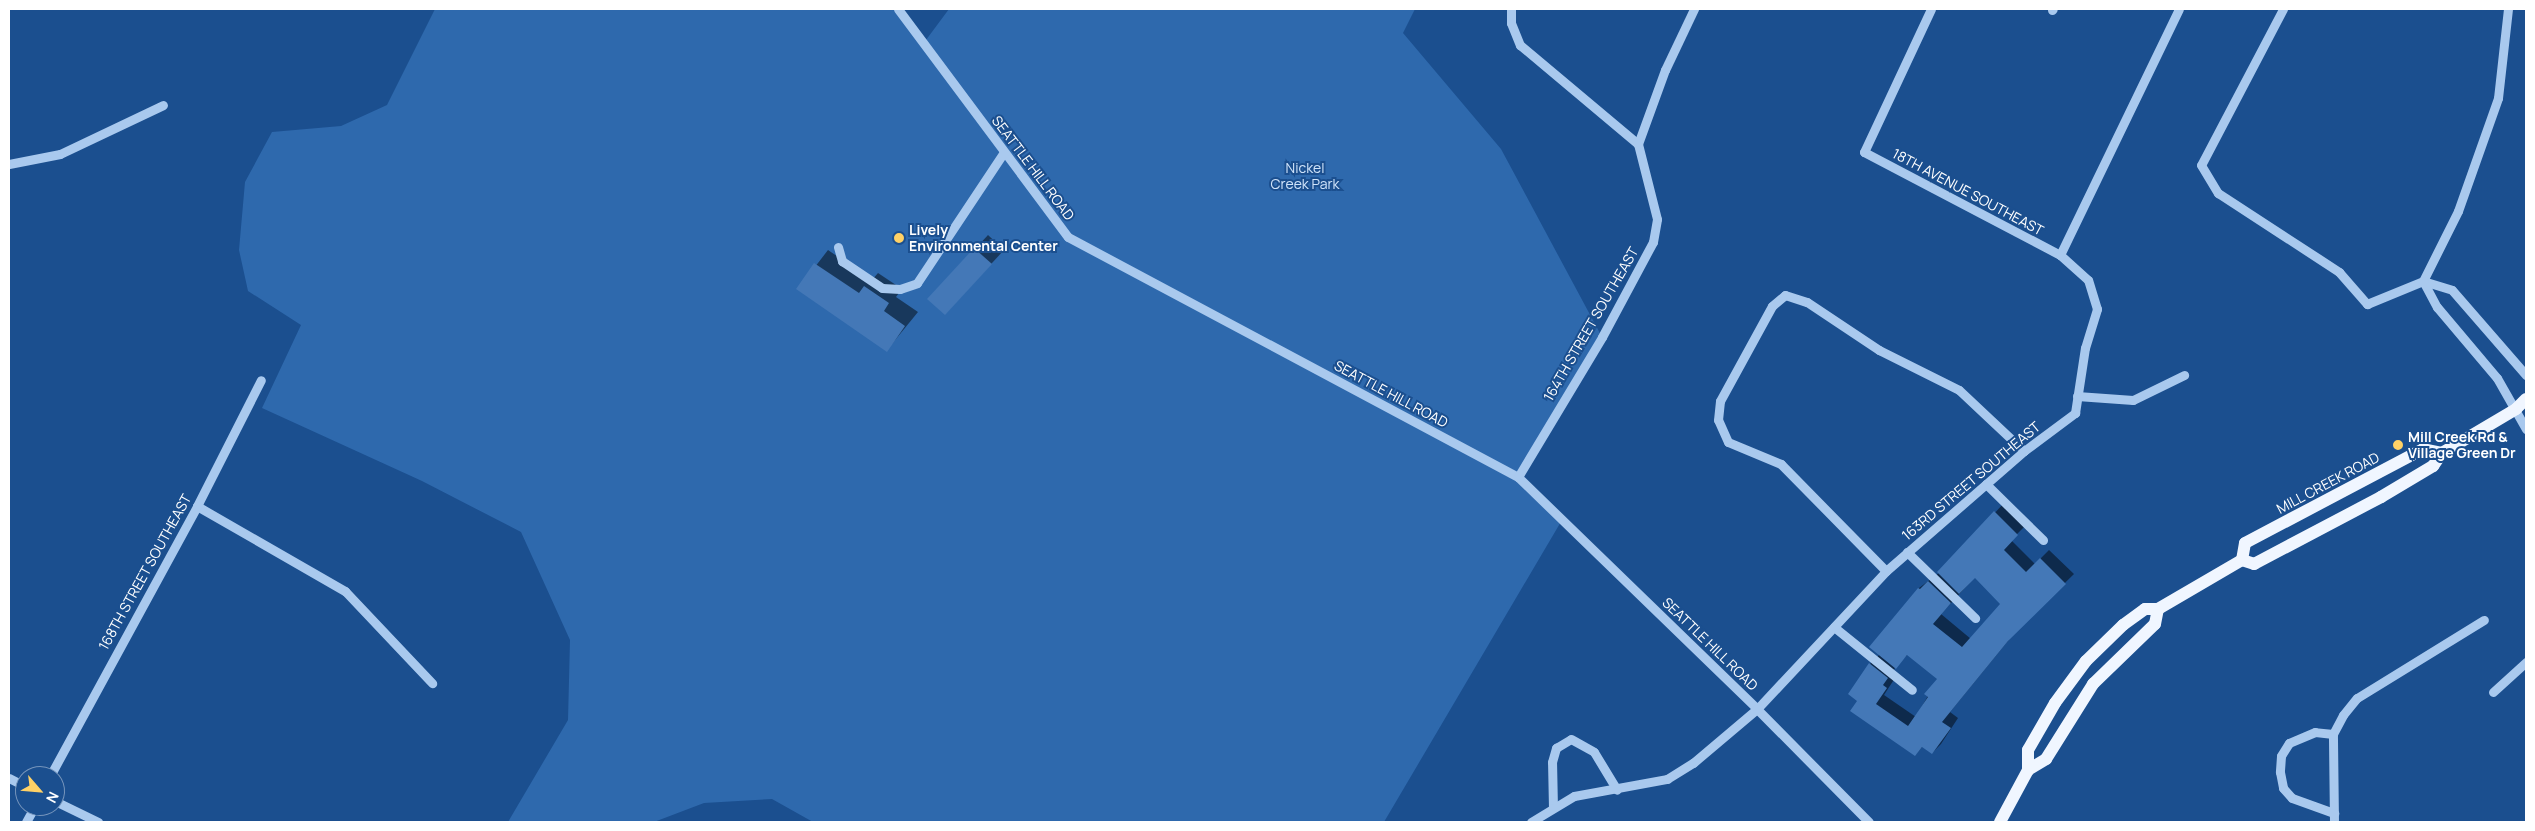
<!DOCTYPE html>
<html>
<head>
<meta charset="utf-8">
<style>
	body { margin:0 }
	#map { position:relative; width:2535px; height:831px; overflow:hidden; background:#1b4f8f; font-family:Manrope,sans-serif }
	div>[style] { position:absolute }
	.green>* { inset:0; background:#2e69ad }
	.shadow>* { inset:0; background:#0007 }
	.building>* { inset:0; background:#4478b7 }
	.minor>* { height:9px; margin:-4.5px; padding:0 4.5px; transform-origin:4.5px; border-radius:4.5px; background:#a9c9ee }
	.major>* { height:12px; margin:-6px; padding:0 6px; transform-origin:6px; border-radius:6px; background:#f0f6ff }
	.dots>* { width:14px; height:14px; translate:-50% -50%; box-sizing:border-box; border:2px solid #1b4f8f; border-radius:50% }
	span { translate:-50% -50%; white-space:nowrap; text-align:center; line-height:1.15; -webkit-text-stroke:4px #1b4f8f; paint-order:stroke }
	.street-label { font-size:14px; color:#fff }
	.park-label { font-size:14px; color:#cfe3fa }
	.poi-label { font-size:14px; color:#fff; font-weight:700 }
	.left { translate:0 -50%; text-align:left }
	.frame { position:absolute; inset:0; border:10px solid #fff; pointer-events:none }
	.north { position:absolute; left:15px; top:766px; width:50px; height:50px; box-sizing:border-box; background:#1b4f8f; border:1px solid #7695bc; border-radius:50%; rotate:117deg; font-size:14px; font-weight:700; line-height:20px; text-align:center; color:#fff }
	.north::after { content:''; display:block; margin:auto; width:18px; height:22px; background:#ffd166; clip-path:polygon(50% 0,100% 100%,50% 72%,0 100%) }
</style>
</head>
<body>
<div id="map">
	<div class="green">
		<div style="clip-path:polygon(435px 9px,898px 9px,923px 44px,949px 9px,1415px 9px,1403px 33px,1501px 149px,1602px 337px,1518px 477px,1562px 520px,1384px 822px,813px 822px,772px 799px,704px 803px,654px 822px,508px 822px,568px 720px,570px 640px,521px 532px,422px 481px,262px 408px,301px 325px,248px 291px,239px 250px,245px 182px,272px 132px,341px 126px,387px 105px)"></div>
	</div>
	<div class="shadow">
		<div style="clip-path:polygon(988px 235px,1004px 250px,945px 314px,929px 299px)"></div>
		<div style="clip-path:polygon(828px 250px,872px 280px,878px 273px,902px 289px,896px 297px,918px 312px,887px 350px,798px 289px)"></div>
		<div style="clip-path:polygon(evenodd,2004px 503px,2026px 525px,2011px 540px,2035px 564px,2049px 550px,2074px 574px,2016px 631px,1950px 712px,1958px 718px,1941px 744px,1932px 753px,1923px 746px,1915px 755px,1859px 700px,1870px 664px,1880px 654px,1871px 647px,1919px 588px,1939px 573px,2004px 503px,1975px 577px,2002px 604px,1971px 639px,1941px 614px,1975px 577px,2004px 503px,1908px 654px,1938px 678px,1916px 717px,1884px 695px,1895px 678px,1890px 675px,1895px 668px,1908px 654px)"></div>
	</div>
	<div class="building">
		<div style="clip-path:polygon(974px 248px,992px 264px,945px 315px,927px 299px)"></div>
		<div style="clip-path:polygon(814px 263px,859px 293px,864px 286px,889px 303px,884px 311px,905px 326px,887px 352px,796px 289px)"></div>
		<div style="clip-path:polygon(1994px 511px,2018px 535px,2004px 550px,2026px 572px,2040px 558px,2066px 584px,2008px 641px,1942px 722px,1951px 728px,1932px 754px,1922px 747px,1915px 756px,1850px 711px,1857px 701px,1848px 694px,1869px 663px,1888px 678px,1883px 685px,1887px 688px,1876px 704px,1908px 726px,1928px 697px,1924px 694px,1937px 679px,1907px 655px,1896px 669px,1869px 647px,1918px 588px,1920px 589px,1928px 581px,1951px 603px,1933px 624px,1962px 647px,2000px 604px,1975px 578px,1959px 594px,1937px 572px)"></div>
	</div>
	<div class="minor">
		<div style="left:898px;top:9px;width:284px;rotate:53.3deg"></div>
		<div style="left:1068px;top:237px;width:510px;rotate:28.07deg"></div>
		<div style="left:1518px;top:477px;width:333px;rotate:44.1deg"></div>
		<div style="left:1757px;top:709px;width:159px;rotate:45.3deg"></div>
		<div style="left:1511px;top:9px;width:14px;rotate:90deg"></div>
		<div style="left:1511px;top:23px;width:24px;rotate:68deg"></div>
		<div style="left:1520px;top:45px;width:154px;rotate:40deg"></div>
		<div style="left:1931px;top:9px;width:158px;rotate:115.1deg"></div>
		<div style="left:1864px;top:152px;width:221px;rotate:27.7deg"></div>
		<div style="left:2283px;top:9px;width:176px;rotate:117.7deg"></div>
		<div style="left:2201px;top:165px;width:33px;rotate:59deg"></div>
		<div style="left:2218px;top:193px;width:145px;rotate:33.1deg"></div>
		<div style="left:2339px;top:272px;width:43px;rotate:48.8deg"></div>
		<div style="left:2367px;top:304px;width:61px;rotate:-22.3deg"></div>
		<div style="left:2423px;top:281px;width:30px;rotate:17deg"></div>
		<div style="left:2452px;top:290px;width:113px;rotate:49deg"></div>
		<div style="left:2052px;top:10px;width:1px;rotate:-45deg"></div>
		<div style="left:9px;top:164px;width:52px;rotate:-11.1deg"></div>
		<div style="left:60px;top:154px;width:114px;rotate:-25.4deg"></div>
		<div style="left:838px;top:247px;width:15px;rotate:74deg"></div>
		<div style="left:842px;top:261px;width:48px;rotate:34deg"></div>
		<div style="left:882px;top:288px;width:18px;rotate:3deg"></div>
		<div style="left:900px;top:289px;width:18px;rotate:-19deg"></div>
		<div style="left:917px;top:283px;width:157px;rotate:-56.4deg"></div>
		<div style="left:2423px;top:281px;width:78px;rotate:-63.4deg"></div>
		<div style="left:2458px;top:211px;width:120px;rotate:-70.5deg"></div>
		<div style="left:2498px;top:98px;width:90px;rotate:-83.6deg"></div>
		<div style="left:2423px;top:281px;width:30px;rotate:62deg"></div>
		<div style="left:2437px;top:307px;width:93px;rotate:49.8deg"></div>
		<div style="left:2497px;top:378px;width:59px;rotate:60.4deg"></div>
		<div style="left:2077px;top:396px;width:56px;rotate:4.1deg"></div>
		<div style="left:2133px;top:400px;width:57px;rotate:-26.1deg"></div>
		<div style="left:1518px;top:477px;width:163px;rotate:-59deg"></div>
		<div style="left:1602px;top:337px;width:108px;rotate:-61.8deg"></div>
		<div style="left:1653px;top:242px;width:23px;rotate:-80deg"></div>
		<div style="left:1657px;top:219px;width:77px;rotate:-104.2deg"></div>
		<div style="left:1638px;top:144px;width:79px;rotate:-70deg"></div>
		<div style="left:1665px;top:70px;width:68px;rotate:-64.6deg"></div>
		<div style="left:1986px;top:484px;width:80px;rotate:44.5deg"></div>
		<div style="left:197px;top:506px;width:171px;rotate:29.9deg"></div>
		<div style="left:345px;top:591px;width:127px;rotate:46.6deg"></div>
		<div style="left:1907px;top:552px;width:95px;rotate:44.1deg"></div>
		<div style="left:1886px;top:571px;width:150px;rotate:-134.5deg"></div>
		<div style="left:1781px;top:464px;width:57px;rotate:-157.5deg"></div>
		<div style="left:1728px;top:442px;width:24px;rotate:-114deg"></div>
		<div style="left:1718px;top:420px;width:19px;rotate:-84deg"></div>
		<div style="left:1720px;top:401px;width:108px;rotate:-61.3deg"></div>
		<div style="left:1772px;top:306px;width:17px;rotate:-40deg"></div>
		<div style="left:1785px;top:295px;width:23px;rotate:18deg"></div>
		<div style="left:1807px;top:302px;width:87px;rotate:33.7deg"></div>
		<div style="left:1879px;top:350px;width:89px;rotate:26.6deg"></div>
		<div style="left:1959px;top:390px;width:89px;rotate:43.2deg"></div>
		<div style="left:1834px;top:627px;width:100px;rotate:38.9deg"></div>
		<div style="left:2493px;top:692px;width:45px;rotate:-42.3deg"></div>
		<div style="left:2333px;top:734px;width:18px;rotate:-174deg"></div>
		<div style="left:2315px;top:732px;width:28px;rotate:157deg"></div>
		<div style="left:2289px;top:743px;width:15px;rotate:122deg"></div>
		<div style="left:2281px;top:756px;width:16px;rotate:94deg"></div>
		<div style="left:2280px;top:772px;width:16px;rotate:79deg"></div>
		<div style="left:2283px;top:788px;width:13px;rotate:48deg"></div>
		<div style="left:2292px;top:798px;width:45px;rotate:19.7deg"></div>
		<div style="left:50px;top:776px;width:307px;rotate:-61.4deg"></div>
		<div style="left:197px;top:506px;width:141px;rotate:-63.1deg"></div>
		<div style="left:9px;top:778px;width:18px;rotate:27deg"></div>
		<div style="left:55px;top:801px;width:48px;rotate:26deg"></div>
		<div style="left:1553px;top:808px;width:46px;rotate:-91.2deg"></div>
		<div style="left:1552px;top:762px;width:15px;rotate:-74deg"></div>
		<div style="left:1556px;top:748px;width:17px;rotate:-31deg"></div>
		<div style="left:1571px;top:739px;width:26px;rotate:29deg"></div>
		<div style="left:1594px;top:752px;width:44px;rotate:58.8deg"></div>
		<div style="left:26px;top:822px;width:18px;rotate:-61deg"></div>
		<div style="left:1531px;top:822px;width:50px;rotate:-31.2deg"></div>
		<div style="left:1574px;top:796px;width:95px;rotate:-10.4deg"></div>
		<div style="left:1667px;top:779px;width:31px;rotate:-32deg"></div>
		<div style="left:1693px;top:763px;width:84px;rotate:-40.2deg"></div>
		<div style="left:1757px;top:709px;width:189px;rotate:-46.9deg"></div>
		<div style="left:1886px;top:571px;width:183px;rotate:-41deg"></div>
		<div style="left:2024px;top:451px;width:64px;rotate:-36.7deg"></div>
		<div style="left:2075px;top:413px;width:66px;rotate:-81.3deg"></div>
		<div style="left:2085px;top:348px;width:41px;rotate:-72.9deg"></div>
		<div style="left:2097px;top:309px;width:30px;rotate:-107deg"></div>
		<div style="left:2088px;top:280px;width:38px;rotate:-138deg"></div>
		<div style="left:2060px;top:255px;width:273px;rotate:-64.2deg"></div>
		<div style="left:2334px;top:822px;width:88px;rotate:-90.7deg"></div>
		<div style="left:2333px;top:734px;width:21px;rotate:-62deg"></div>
		<div style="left:2343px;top:715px;width:22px;rotate:-51deg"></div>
		<div style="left:2357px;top:698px;width:149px;rotate:-31.6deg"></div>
	</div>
	<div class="major">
		<div style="left:2242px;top:560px;width:17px;rotate:-80deg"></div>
		<div style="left:2245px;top:543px;width:201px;rotate:-27.8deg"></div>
		<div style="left:2423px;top:449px;width:19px;rotate:12deg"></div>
		<div style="left:2028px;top:770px;width:21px;rotate:-31deg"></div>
		<div style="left:2046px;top:759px;width:89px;rotate:-57.9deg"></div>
		<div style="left:2093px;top:684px;width:86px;rotate:-44.1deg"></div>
		<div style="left:2155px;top:624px;width:15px;rotate:-79deg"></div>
		<div style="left:2000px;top:822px;width:59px;rotate:-61.7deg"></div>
		<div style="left:2028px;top:770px;width:20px;rotate:-90deg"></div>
		<div style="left:2028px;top:750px;width:54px;rotate:-60.1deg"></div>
		<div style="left:2055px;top:703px;width:52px;rotate:-53.6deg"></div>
		<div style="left:2086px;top:661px;width:52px;rotate:-44.2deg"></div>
		<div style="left:2123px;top:625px;width:27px;rotate:-36deg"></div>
		<div style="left:2145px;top:609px;width:13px"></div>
		<div style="left:2158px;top:609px;width:97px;rotate:-30.3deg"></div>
		<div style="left:2242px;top:560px;width:13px;rotate:18deg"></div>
		<div style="left:2254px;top:564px;width:144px;rotate:-27.8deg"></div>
		<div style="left:2381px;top:497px;width:61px;rotate:-30.8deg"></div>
		<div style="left:2433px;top:466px;width:16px;rotate:-55deg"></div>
		<div style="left:2442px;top:453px;width:86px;rotate:-30.7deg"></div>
		<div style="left:2516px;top:409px;width:14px;rotate:-45deg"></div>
	</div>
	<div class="dots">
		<div style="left:899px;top:238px;background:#ffd166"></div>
		<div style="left:2398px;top:445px;background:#ffd166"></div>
	</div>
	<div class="street-label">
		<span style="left:1033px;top:168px;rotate:53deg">SEATTLE HILL ROAD</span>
		<span style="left:1968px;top:192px;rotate:28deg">18TH AVENUE SOUTHEAST</span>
		<span style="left:1591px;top:324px;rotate:-60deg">164TH STREET SOUTHEAST</span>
		<span style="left:1391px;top:394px;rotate:28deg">SEATTLE HILL ROAD</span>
		<span style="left:1971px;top:481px;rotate:-40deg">163RD STREET SOUTHEAST</span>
		<span style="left:2328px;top:483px;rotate:-28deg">MILL CREEK ROAD</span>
		<span style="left:145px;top:572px;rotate:-61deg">168TH STREET SOUTHEAST</span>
		<span style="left:1710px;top:644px;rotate:44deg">SEATTLE HILL ROAD</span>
	</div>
	<div class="park-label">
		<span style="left:1305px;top:176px">Nickel<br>Creek Park</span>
	</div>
	<div class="poi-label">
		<span class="left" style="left:909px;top:238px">Lively<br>Environmental Center</span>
		<span class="left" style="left:2408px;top:445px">Mill Creek Rd &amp;<br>Village Green Dr</span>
	</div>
	<div class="frame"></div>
	<div class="north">N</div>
</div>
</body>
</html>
